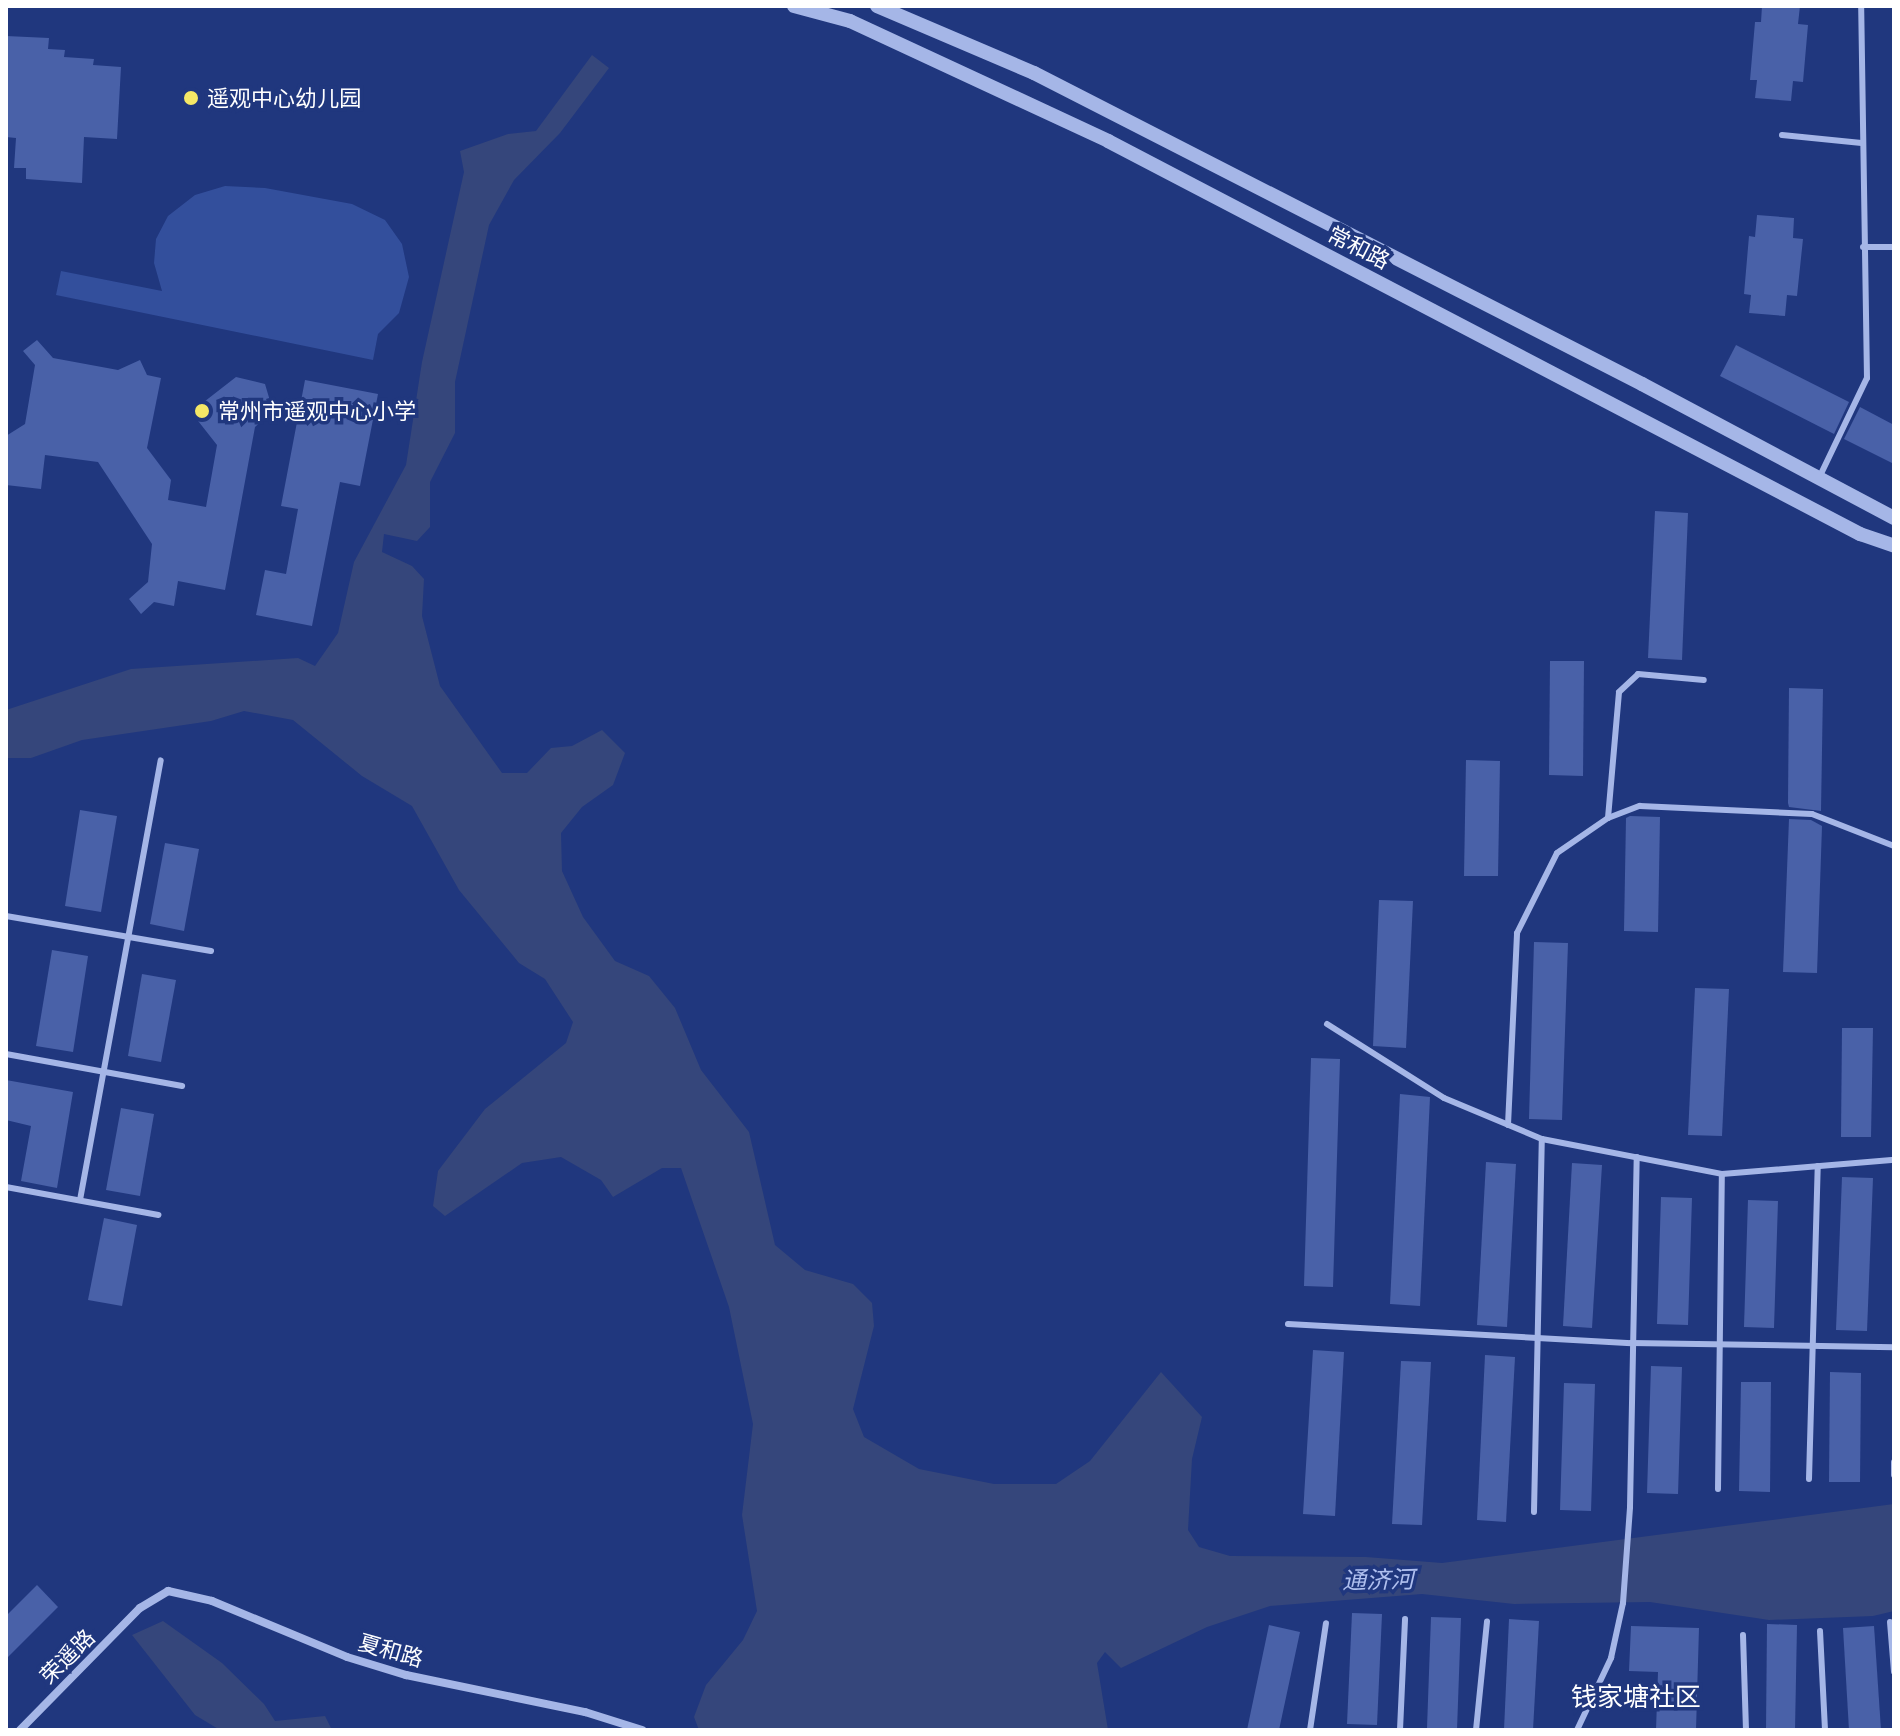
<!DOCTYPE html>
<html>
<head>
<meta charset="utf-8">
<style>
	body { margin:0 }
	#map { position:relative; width:1900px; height:1736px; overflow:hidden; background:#20377e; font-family:"Exo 2","Noto Sans SC",sans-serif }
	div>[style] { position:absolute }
	.green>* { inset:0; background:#334f9c }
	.water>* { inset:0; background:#35467b }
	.building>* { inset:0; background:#4961a8 }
	.service>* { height:6px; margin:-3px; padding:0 3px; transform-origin:3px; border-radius:3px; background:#a5b6e7 }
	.minor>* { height:8px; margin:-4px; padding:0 4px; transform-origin:4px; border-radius:4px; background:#a5b6e7 }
	.tertiary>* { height:14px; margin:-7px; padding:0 7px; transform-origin:7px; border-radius:7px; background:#a5b6e7 }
	.dots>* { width:22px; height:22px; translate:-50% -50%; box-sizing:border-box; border:4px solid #20377e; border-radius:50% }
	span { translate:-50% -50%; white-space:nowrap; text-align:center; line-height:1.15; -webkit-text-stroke:7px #20377e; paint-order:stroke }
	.poi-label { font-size:22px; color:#fff }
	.left { translate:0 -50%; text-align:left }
	.street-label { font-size:22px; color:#fff }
	.water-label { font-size:24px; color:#b0c0ef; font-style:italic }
	.quarter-label { font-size:26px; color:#fff }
	.frame { position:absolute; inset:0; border:8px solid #fff; pointer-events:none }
</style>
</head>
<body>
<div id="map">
	<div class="green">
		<div style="clip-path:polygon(225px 186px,265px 188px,352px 204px,385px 220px,402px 244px,409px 277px,399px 313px,378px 334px,373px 360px,56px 295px,61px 271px,162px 291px,154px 263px,156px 239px,168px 216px,195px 195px)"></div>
	</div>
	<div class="water">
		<div style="clip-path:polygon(592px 55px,609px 68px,560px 133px,514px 180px,489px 225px,455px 382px,455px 433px,430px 482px,430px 527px,417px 541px,384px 534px,382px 552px,412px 566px,424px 579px,422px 616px,440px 686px,502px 773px,527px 773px,551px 748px,572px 746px,602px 730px,625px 753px,613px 785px,582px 807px,561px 833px,562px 871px,583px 917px,615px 961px,649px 976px,675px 1008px,701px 1070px,749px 1132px,775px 1245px,805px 1270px,853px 1284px,872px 1303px,874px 1326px,853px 1409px,864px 1437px,919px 1469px,994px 1484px,1056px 1484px,1090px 1461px,1161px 1372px,1202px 1417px,1192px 1459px,1188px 1530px,1199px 1547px,1230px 1556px,1366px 1557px,1442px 1563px,1894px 1504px,1894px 1611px,1873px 1616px,1769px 1620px,1650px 1602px,1514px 1604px,1422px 1594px,1270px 1606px,1207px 1627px,1121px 1668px,1105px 1652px,1097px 1663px,1108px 1730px,699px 1730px,694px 1717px,706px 1685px,743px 1640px,757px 1611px,742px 1515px,753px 1424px,729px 1307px,681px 1168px,662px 1168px,613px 1197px,601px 1180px,561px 1157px,522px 1163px,445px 1216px,433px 1206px,438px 1171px,485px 1109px,566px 1043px,573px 1022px,545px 979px,519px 963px,459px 890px,412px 806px,362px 776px,293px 720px,244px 711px,211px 721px,82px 740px,31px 758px,6px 758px,6px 710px,131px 669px,298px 658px,315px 666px,338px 633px,354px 562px,406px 465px,422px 362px,464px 172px,460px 151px,508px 134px,536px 131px)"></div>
		<div style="clip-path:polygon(163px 1621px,222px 1663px,264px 1704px,275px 1721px,325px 1716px,332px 1730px,220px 1730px,195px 1715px,132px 1635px)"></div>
	</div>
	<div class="building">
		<div style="clip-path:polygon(1762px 6px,1800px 6px,1798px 24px,1808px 25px,1803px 82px,1793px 81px,1791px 101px,1755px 98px,1757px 80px,1750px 80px,1755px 22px,1761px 22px)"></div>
		<div style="clip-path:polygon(6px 36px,49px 38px,48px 49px,65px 50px,64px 57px,94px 59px,93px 65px,121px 67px,117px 139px,84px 137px,82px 183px,26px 179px,26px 168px,14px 168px,16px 138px,6px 137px)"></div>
		<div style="clip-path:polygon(1757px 215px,1794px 218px,1793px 238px,1803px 239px,1797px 296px,1787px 295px,1785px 316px,1749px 313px,1751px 295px,1744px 294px,1749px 236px,1755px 237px)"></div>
		<div style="clip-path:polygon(37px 340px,53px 358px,118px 370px,140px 360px,147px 375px,161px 378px,147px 448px,171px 480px,168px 500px,206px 507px,217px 445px,191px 412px,236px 377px,265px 384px,273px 411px,255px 427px,225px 590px,178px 581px,174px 606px,154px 602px,141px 614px,129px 599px,148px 582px,152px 544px,98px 462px,45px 455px,41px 489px,6px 485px,6px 436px,25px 424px,35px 365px,23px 351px)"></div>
		<div style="clip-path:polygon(1736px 345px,1849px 402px,1834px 434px,1720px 376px)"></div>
		<div style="clip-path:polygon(305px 380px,378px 394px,360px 486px,340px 482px,312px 626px,256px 615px,265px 570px,286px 574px,298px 509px,281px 506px)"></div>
		<div style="clip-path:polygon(1860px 407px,1894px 425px,1894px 464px,1844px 439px)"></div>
		<div style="clip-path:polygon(1655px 511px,1688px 513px,1682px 660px,1648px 658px)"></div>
		<div style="clip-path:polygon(1550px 661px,1584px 661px,1583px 776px,1549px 775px)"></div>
		<div style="clip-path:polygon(1789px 688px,1823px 689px,1821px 811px,1789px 807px,1788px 803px)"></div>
		<div style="clip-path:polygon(1466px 760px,1500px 761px,1498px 876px,1464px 876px)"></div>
		<div style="clip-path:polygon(80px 810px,117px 816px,101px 912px,65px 906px)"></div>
		<div style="clip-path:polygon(1630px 816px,1660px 817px,1658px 932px,1624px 931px,1626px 818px)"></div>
		<div style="clip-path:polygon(1789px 819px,1811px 820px,1822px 826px,1817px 973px,1783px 972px)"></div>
		<div style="clip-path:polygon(165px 843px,199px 849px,184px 931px,150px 924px)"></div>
		<div style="clip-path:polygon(1379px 900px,1413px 901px,1406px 1048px,1373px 1046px)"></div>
		<div style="clip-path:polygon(1534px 942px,1568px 943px,1562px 1120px,1529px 1119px)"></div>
		<div style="clip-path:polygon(52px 950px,88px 956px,73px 1052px,36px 1046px)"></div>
		<div style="clip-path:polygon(142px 974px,176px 980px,161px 1062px,128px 1056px)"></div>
		<div style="clip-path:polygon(1695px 988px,1729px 989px,1722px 1136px,1688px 1135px)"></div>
		<div style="clip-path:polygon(1842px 1028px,1873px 1028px,1871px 1137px,1841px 1137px)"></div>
		<div style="clip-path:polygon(1311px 1058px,1340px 1059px,1333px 1287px,1304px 1286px)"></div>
		<div style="clip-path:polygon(6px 1080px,73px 1092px,57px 1188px,21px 1181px,31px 1126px,6px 1120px)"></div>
		<div style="clip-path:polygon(1400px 1094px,1430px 1097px,1420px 1306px,1390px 1304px)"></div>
		<div style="clip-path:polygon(121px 1108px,154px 1114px,140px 1196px,106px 1190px)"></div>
		<div style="clip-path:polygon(1486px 1162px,1516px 1164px,1507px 1327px,1477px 1325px)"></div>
		<div style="clip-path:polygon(1572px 1163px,1602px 1165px,1592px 1328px,1563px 1326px)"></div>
		<div style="clip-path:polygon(1842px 1177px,1873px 1178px,1867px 1331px,1836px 1330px)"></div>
		<div style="clip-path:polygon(1661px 1197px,1692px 1198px,1688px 1325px,1657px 1324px)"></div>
		<div style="clip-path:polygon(1748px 1200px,1778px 1201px,1774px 1328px,1744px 1327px)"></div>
		<div style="clip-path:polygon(104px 1218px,137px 1225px,122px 1306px,88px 1300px)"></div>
		<div style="clip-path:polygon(1313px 1350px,1344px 1352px,1335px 1516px,1303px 1514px)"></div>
		<div style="clip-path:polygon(1485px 1355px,1515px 1357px,1506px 1522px,1477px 1520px)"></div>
		<div style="clip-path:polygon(1401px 1361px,1431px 1362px,1422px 1525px,1392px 1524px)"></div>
		<div style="clip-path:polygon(1651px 1366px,1682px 1367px,1678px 1494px,1647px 1493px)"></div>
		<div style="clip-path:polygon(1830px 1372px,1861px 1373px,1860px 1482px,1829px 1482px)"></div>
		<div style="clip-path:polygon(1741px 1382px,1771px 1382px,1770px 1492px,1739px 1491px)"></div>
		<div style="clip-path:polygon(1564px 1383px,1595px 1384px,1591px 1511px,1560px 1510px)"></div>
		<div style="clip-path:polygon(37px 1585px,58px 1607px,6px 1659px,6px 1616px)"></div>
		<div style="clip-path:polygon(1352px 1613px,1382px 1614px,1377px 1725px,1347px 1724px)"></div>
		<div style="clip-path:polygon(1431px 1617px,1461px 1618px,1457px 1730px,1427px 1728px)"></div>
		<div style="clip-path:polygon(1509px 1619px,1539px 1621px,1533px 1730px,1504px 1730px)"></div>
		<div style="clip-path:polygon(1767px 1624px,1797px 1625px,1795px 1730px,1766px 1730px)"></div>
		<div style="clip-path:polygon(1269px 1625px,1300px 1632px,1279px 1730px,1247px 1730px)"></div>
		<div style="clip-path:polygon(1631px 1626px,1699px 1628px,1696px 1730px,1656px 1730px,1658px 1672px,1629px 1671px)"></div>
		<div style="clip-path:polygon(1874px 1626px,1881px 1730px,1849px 1730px,1843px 1628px)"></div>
	</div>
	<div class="service">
		<div style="left:1782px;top:135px;width:80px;rotate:5.7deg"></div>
		<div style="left:1863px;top:247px;width:31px"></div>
		<div style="left:1819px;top:478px;width:111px;rotate:-64.4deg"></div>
		<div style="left:1867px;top:378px;width:372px;rotate:-90.9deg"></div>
		<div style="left:1608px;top:818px;width:126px;rotate:-85deg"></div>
		<div style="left:1619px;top:692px;width:26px;rotate:-43deg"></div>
		<div style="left:1638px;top:674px;width:66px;rotate:5.2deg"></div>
		<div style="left:6px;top:916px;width:208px;rotate:9.7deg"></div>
		<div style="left:1327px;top:1024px;width:138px;rotate:32.3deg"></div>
		<div style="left:1444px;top:1098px;width:106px;rotate:22.7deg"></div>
		<div style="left:1542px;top:1139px;width:183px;rotate:11deg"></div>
		<div style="left:1722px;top:1174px;width:173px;rotate:-4.7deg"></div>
		<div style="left:6px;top:1054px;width:179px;rotate:10.3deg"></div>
		<div style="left:1508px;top:1125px;width:192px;rotate:-87.3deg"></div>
		<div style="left:1517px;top:933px;width:89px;rotate:-63.4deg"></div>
		<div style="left:1557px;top:853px;width:62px;rotate:-34.5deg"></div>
		<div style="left:1608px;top:818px;width:34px;rotate:-21deg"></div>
		<div style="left:1640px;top:806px;width:172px;rotate:2.7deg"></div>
		<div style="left:1812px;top:814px;width:88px;rotate:21.3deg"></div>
		<div style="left:6px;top:1187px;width:155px;rotate:10.4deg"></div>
		<div style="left:80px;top:1200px;width:447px;rotate:-79.6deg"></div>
		<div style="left:1288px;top:1324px;width:344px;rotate:3.2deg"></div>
		<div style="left:1631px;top:1343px;width:263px;rotate:0.9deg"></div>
		<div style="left:1894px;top:1475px;width:13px;rotate:-90deg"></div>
		<div style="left:1809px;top:1479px;width:313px;rotate:-88.4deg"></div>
		<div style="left:1718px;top:1489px;width:315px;rotate:-89.3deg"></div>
		<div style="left:1534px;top:1512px;width:373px;rotate:-88.8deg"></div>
		<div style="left:1890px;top:1622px;width:50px;rotate:85.4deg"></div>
		<div style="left:1820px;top:1631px;width:99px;rotate:87.1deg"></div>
		<div style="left:1743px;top:1635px;width:95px;rotate:88.2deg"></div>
		<div style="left:1310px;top:1730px;width:108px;rotate:-81.5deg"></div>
		<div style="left:1400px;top:1730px;width:111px;rotate:-87.4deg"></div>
		<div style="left:1476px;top:1730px;width:109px;rotate:-84.2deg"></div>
		<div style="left:1577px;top:1730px;width:80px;rotate:-64.7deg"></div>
		<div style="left:1611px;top:1658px;width:56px;rotate:-77.7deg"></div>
		<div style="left:1623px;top:1603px;width:96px;rotate:-85.8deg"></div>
		<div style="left:1630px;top:1507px;width:350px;rotate:-88.9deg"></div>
	</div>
	<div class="minor">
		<div style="left:20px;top:1730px;width:171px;rotate:-45.5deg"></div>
		<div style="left:140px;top:1608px;width:33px;rotate:-31deg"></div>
		<div style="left:168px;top:1591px;width:45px;rotate:12.8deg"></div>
		<div style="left:212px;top:1601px;width:146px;rotate:22.5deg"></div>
		<div style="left:347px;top:1657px;width:62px;rotate:17deg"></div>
		<div style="left:406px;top:1675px;width:183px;rotate:11.7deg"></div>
		<div style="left:585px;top:1712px;width:60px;rotate:17.5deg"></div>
	</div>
	<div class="tertiary">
		<div style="left:794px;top:6px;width:58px;rotate:15deg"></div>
		<div style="left:850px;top:21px;width:285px;rotate:24.9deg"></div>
		<div style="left:1108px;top:141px;width:849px;rotate:27.59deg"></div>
		<div style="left:1860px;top:534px;width:36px;rotate:19deg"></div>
		<div style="left:877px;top:6px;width:171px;rotate:23.1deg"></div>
		<div style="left:1034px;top:73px;width:683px;rotate:27.09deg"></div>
		<div style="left:1642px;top:384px;width:285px;rotate:28deg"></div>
	</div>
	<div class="dots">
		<div style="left:191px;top:98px;background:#f4e766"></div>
		<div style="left:202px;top:411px;background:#f4e766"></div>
	</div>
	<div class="poi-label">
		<span class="left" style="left:207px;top:98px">遥观中心幼儿园</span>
		<span class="left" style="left:218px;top:411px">常州市遥观中心小学</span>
	</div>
	<div class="street-label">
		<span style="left:1359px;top:247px;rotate:27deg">常和路</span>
		<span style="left:391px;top:1650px;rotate:16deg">夏和路</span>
		<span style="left:67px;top:1656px;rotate:-45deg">荣遥路</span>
	</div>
	<div class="water-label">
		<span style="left:1378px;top:1579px;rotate:-1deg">通济河</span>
	</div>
	<div class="quarter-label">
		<span style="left:1636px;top:1696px">钱家塘社区</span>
	</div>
	<div class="frame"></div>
</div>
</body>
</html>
